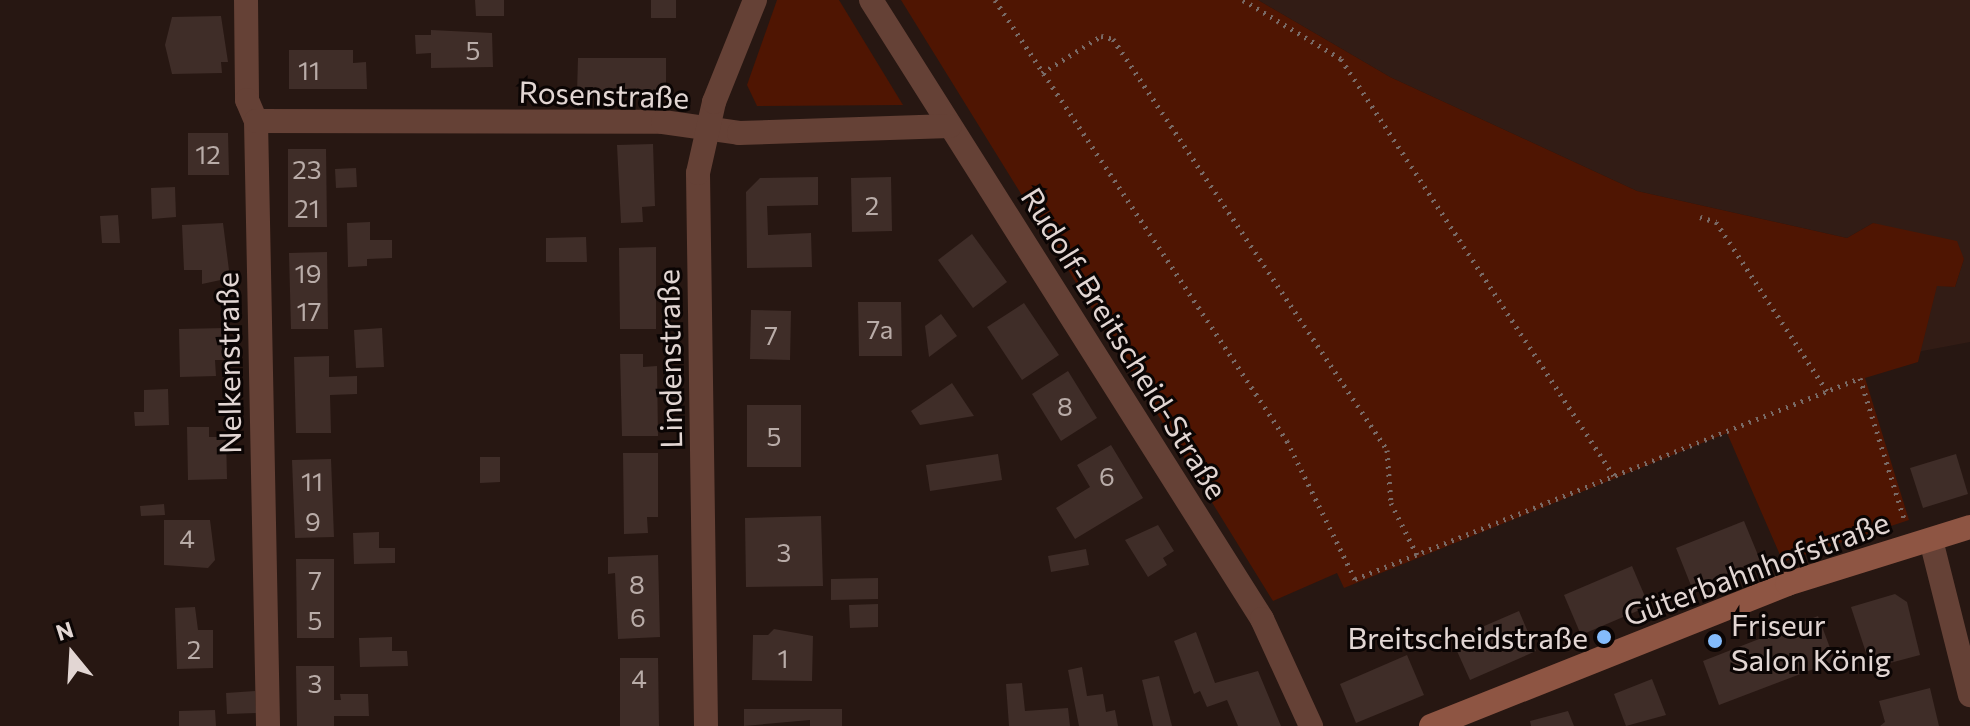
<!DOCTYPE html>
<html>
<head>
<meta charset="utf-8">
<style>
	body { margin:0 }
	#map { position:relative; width:1970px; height:726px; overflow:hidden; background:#271712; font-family:Commissioner,sans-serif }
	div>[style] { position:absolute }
	.built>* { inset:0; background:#321c15 }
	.green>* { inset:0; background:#4f1502 }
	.building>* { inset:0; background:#3f2d28 }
	.path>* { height:5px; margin-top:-2.5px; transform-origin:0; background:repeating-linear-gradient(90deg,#796a66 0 2px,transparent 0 8px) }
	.street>* { height:24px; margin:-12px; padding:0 12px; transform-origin:12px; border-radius:12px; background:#654136 }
	.secondary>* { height:24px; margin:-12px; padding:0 12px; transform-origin:12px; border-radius:12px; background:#8e5543 }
	.dots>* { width:22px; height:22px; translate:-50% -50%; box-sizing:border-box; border:4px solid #0b0504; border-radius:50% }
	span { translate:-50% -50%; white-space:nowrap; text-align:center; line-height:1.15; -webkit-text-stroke:6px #0b0504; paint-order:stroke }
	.number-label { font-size:26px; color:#b9aca8 }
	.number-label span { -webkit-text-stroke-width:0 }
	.street-label { font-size:30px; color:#e2d6d3 }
	.poi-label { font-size:30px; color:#e2d6d3 }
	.left { translate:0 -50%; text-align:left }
	.right { translate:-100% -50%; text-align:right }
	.north { position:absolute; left:32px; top:614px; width:80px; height:80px; -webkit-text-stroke:6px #0b0504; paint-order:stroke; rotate:342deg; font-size:22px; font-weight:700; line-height:32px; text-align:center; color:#e2d6d3 }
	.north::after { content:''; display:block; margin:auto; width:28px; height:36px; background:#e2d6d3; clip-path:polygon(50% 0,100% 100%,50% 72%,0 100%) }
</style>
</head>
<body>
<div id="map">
	<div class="built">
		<div style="clip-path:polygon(1258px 0,1970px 0,1970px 342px,1917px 352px,1937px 285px,1955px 287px,1964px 259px,1873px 223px,1847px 238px,1637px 191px,1390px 77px)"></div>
	</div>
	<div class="green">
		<div style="clip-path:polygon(777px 0,839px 0,903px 105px,757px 106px,747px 85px)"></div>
		<div style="clip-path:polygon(901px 0,1258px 0,1390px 77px,1637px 191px,1847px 238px,1873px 223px,1957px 241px,1964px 259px,1955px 287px,1937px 286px,1918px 362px,1865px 378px,1909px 520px,1783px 562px,1727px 433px,1344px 588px,1337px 573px,1273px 601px)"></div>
	</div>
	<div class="building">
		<div style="clip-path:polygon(475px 0,504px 0,504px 16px,476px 16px)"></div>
		<div style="clip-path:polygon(651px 0,676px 0,676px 18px,651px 18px)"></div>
		<div style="clip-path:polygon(221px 16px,228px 62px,221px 62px,222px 73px,172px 74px,165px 45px,172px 17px)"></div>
		<div style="clip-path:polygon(431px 30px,492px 33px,493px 67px,431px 68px,431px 53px,416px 54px,415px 35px,431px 35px)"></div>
		<div style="clip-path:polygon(289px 50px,353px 50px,353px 63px,366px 62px,367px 89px,289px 89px)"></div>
		<div style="clip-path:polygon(578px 58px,666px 58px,666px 93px,577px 93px)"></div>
		<div style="clip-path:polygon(188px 133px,228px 133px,229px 175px,188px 175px)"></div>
		<div style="clip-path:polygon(653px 144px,655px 206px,642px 207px,643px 222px,621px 223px,617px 145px)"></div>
		<div style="clip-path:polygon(288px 149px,326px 149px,327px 227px,288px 227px)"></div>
		<div style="clip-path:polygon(356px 168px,357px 187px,336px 188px,335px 169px)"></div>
		<div style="clip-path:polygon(818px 177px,818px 205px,767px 206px,768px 235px,811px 233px,812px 267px,747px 268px,746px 192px,760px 178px)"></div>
		<div style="clip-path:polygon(891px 177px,892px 231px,852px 232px,851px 178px)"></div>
		<div style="clip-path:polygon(175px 187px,176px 217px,152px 219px,151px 188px)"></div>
		<div style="clip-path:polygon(118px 215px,120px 243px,102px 243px,100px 216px)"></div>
		<div style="clip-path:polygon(370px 222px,370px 240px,392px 240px,392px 258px,367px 259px,367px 266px,348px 267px,347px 223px)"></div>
		<div style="clip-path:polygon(223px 223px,230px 278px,202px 284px,202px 270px,184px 270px,182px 225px)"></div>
		<div style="clip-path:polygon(972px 234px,1007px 282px,973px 308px,938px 260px)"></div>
		<div style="clip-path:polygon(586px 237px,587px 262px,546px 262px,546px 238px)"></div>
		<div style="clip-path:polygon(656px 247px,656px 329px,620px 329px,619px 248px)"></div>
		<div style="clip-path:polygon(327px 252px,328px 329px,291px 329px,289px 253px)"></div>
		<div style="clip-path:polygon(858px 302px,901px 302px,902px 356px,859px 356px)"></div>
		<div style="clip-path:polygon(1024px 303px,1059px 355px,1022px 380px,987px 327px)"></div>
		<div style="clip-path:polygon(751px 310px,791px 311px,790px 360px,750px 359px)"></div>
		<div style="clip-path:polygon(941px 314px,957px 336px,929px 357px,925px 326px)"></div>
		<div style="clip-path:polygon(226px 328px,227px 360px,215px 360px,216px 376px,180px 377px,179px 329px)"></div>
		<div style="clip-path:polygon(382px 328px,384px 367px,356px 368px,354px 330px)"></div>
		<div style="clip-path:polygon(620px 354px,643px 354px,643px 367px,657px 366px,658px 436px,622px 436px)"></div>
		<div style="clip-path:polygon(329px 356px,329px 377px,357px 376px,357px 394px,330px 395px,331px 433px,296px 433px,294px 357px)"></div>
		<div style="clip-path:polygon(1068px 371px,1097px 418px,1061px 441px,1032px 394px)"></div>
		<div style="clip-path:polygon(952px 383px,974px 416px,920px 425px,911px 411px)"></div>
		<div style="clip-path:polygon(168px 389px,169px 425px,135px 426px,134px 412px,144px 412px,144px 390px)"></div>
		<div style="clip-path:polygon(747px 405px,801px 405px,801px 467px,747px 467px)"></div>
		<div style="clip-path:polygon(187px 427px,209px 427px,209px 437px,226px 437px,227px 479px,188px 480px)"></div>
		<div style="clip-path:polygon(1111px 445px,1143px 498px,1075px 539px,1056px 508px,1090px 487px,1077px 465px)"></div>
		<div style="clip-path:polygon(623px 453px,658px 453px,658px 517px,647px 517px,648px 533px,624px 534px)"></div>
		<div style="clip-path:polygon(998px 454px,1002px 480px,930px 491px,926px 465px)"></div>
		<div style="clip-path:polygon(1956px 454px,1968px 494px,1923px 508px,1910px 468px)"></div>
		<div style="clip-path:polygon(480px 457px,500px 457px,500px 482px,480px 483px)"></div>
		<div style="clip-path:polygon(331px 459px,334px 537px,295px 538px,292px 460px)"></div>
		<div style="clip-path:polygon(164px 504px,165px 515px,141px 516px,140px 506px)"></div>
		<div style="clip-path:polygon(821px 516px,823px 586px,746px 587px,745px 518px)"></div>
		<div style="clip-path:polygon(164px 520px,210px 520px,215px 560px,208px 568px,164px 565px)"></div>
		<div style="clip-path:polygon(1744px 521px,1760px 560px,1692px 588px,1676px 548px)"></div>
		<div style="clip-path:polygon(1158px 525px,1174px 551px,1163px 558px,1167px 565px,1148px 577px,1125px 540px)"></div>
		<div style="clip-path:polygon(379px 532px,379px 548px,395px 548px,395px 563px,354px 564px,353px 533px)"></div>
		<div style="clip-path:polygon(1086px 549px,1089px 565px,1051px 572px,1048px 556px)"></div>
		<div style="clip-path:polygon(658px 555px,660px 637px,618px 639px,615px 573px,608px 574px,608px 557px)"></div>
		<div style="clip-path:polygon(296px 559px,334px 559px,334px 638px,297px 638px)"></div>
		<div style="clip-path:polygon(1632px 566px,1649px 606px,1581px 635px,1564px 595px)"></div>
		<div style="clip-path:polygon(878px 578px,878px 599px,831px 600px,831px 579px)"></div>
		<div style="clip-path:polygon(1895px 594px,1907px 602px,1920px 655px,1871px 668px,1851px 607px)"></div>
		<div style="clip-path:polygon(878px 604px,878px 627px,850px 628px,849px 605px)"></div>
		<div style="clip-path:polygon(195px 607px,198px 630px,213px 630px,213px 668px,177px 669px,175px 608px)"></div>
		<div style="clip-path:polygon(1519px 611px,1536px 651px,1470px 680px,1452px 640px)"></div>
		<div style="clip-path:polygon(1818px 616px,1835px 661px,1719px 705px,1703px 661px)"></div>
		<div style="clip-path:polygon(774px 629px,813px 636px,812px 681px,752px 680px,753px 635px,768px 635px)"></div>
		<div style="clip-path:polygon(1196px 632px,1215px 683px,1258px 671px,1281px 726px,1238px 726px,1227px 700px,1207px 707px,1200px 691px,1194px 694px,1174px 641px)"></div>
		<div style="clip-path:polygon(392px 637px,392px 651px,407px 651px,408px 666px,360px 667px,359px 638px)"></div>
		<div style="clip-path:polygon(1407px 655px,1424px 695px,1356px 723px,1340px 684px)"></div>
		<div style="clip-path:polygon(620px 658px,658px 658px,659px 726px,620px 726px)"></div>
		<div style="clip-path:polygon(296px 666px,334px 666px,334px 700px,341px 700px,340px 694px,368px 694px,369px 716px,334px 716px,334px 726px,297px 726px)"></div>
		<div style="clip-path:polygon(1082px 667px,1087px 696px,1103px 694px,1106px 712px,1115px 710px,1118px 726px,1079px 726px,1068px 670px)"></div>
		<div style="clip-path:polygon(1159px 676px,1172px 726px,1153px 726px,1142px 680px)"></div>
		<div style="clip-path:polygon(1652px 679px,1666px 715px,1626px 726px,1614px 694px)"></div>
		<div style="clip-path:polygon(1022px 683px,1025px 711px,1068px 708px,1070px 726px,1009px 726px,1006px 684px)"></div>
		<div style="clip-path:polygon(1930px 688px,1939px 726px,1880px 726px,1885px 722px,1879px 701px)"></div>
		<div style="clip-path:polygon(255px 691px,256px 713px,227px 714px,226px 693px)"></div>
		<div style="clip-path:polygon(744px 709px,842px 709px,842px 726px,810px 726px,810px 720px,744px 726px)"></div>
		<div style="clip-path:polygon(215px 710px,216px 726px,179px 726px,179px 711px)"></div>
		<div style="clip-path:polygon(1568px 711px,1574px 726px,1531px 726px,1530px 721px)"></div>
	</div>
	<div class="path">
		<div style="left:995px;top:0;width:529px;rotate:56.49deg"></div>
		<div style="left:1287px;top:441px;width:154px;rotate:63.8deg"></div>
		<div style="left:1355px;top:579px;width:544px;rotate:-21.7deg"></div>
		<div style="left:1860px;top:378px;width:151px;rotate:72.6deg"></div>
		<div style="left:1243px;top:0;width:114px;rotate:31deg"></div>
		<div style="left:1341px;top:59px;width:498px;rotate:56.8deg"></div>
		<div style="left:1042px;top:73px;width:70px;rotate:-32.1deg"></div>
		<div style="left:1101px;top:36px;width:12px;rotate:14deg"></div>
		<div style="left:1113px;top:39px;width:494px;rotate:56.3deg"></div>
		<div style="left:1387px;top:450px;width:53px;rotate:85.7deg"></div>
		<div style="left:1391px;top:503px;width:58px;rotate:63.4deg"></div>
		<div style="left:1700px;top:217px;width:17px;rotate:17deg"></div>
		<div style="left:1716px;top:222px;width:202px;rotate:56.7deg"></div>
	</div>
	<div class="street">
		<div style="left:246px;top:0;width:100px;rotate:89.4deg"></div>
		<div style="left:247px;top:100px;width:23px;rotate:67deg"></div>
		<div style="left:256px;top:121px;width:605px;rotate:88.86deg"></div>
		<div style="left:871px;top:0;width:732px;rotate:57.72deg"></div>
		<div style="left:1262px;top:619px;width:118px;rotate:65.4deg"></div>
		<div style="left:256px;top:121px;width:407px;rotate:0.1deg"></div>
		<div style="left:663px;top:122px;width:77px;rotate:8.2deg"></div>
		<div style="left:739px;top:133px;width:211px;rotate:-1.9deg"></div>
		<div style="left:1931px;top:540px;width:160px;rotate:75.9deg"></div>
		<div style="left:706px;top:726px;width:553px;rotate:-90.83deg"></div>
		<div style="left:698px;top:173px;width:73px;rotate:-77.3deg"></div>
		<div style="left:714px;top:102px;width:110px;rotate:-68.1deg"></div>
	</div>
	<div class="secondary">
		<div style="left:1431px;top:726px;width:383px;rotate:-21.7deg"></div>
		<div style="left:1787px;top:584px;width:192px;rotate:-17.3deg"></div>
	</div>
	<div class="dots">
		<div style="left:1604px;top:637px;background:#84bbfb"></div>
		<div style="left:1715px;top:641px;background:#84bbfb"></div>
	</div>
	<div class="number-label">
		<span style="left:473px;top:50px">5</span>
		<span style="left:309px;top:70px">11</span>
		<span style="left:208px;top:154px">12</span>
		<span style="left:307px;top:169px">23</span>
		<span style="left:872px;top:205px">2</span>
		<span style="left:307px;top:208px">21</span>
		<span style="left:308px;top:273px">19</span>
		<span style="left:309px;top:311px">17</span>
		<span style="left:880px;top:329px">7a</span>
		<span style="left:771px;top:335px">7</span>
		<span style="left:1065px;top:406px">8</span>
		<span style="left:774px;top:436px">5</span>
		<span style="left:1107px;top:476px">6</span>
		<span style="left:312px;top:481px">11</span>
		<span style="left:313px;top:521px">9</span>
		<span style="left:187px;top:538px">4</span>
		<span style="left:784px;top:552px">3</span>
		<span style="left:315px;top:580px">7</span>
		<span style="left:637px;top:584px">8</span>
		<span style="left:638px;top:617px">6</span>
		<span style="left:315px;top:620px">5</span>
		<span style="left:194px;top:649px">2</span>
		<span style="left:783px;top:658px">1</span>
		<span style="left:639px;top:678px">4</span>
		<span style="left:315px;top:683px">3</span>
	</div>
	<div class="street-label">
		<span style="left:604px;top:94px;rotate:2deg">Rosenstraße</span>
		<span style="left:1125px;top:343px;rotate:58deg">Rudolf-Breitscheid-Straße</span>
		<span style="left:669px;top:359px;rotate:-91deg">Lindenstraße</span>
		<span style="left:228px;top:363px;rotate:-91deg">Nelkenstraße</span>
		<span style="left:1756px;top:568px;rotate:-20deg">Güterbahnhofstraße</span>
	</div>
	<div class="poi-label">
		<span class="left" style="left:1731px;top:641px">Friseur<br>Salon König</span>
		<span class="right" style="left:1588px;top:637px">Breitscheidstraße</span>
	</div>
	<div class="north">N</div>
</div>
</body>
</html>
